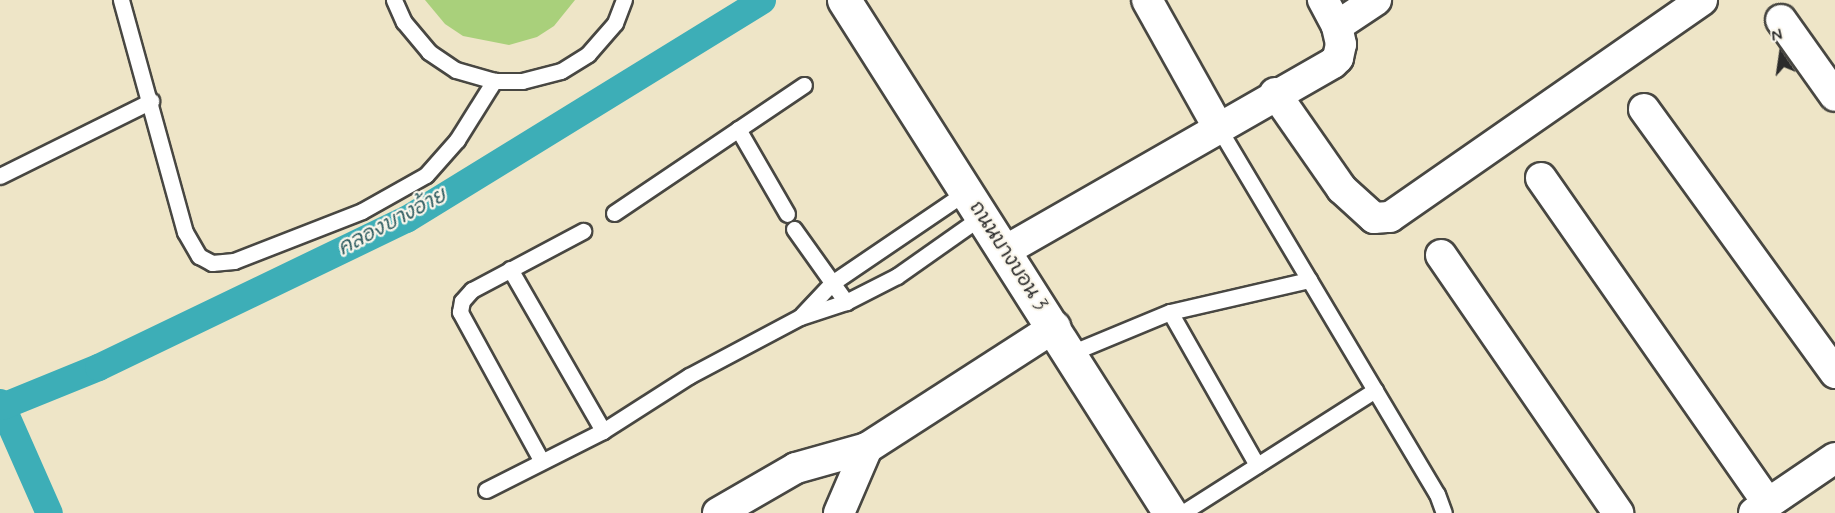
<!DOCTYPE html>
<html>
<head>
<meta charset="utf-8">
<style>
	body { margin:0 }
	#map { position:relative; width:1835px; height:513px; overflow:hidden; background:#eee5c7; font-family:Mynerve,"Playpen Sans Thai",sans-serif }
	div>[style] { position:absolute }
	.green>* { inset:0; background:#a9d07b }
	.canal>* { height:27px; margin:-13.5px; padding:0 13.5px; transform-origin:13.5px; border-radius:13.5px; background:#3daeb7 }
	.roads { filter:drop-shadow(2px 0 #484742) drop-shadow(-2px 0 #484742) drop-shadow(0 2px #484742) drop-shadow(0 -2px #484742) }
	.service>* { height:15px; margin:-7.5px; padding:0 7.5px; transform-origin:7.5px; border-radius:7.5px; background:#fff }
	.minor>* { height:30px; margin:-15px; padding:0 15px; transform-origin:15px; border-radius:15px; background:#fff }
	.secondary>* { height:33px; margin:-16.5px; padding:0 16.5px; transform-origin:16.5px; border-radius:16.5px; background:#fff }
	span { translate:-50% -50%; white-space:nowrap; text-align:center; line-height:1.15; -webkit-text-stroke:4.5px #fbf7ec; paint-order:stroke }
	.street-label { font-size:20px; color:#2b2b2b }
	.water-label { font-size:21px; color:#325f63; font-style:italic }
	.north { position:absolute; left:1751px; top:24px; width:60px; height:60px; -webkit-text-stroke:4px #fbf7ec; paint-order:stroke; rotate:347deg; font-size:16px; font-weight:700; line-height:24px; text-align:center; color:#2b2b2b }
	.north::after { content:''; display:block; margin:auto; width:21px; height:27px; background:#2b2b2b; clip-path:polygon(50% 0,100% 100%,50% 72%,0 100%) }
</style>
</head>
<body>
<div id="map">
	<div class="green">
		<div style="clip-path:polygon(425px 0,575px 0,554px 26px,537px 37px,509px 45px,463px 36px,445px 24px)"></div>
	</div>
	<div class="canal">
		<div style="left:0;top:402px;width:121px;rotate:66.2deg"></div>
		<div style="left:2px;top:406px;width:104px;rotate:-22.1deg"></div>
		<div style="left:98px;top:367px;width:342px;rotate:-25.7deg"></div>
		<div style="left:406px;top:219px;width:418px;rotate:-31.6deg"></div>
	</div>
	<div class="roads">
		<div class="service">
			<div style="left:121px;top:0;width:241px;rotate:74.6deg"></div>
			<div style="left:185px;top:232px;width:28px;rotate:60deg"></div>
			<div style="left:199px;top:256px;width:15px;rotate:28deg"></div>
			<div style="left:212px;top:263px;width:22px;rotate:-5deg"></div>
			<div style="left:234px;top:261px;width:137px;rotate:-21.3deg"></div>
			<div style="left:362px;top:211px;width:73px;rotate:-29.4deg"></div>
			<div style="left:426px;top:175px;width:47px;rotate:-48.5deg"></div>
			<div style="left:457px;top:140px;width:70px;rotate:-57.9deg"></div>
			<div style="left:394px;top:0;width:24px;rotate:66deg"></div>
			<div style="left:404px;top:22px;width:39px;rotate:50deg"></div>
			<div style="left:429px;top:52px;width:32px;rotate:34deg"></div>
			<div style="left:456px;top:70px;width:40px;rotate:16deg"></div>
			<div style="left:494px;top:81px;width:28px"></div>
			<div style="left:522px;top:81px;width:40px;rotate:-14.4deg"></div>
			<div style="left:561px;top:71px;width:32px;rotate:-32deg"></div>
			<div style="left:588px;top:54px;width:41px;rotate:-48.9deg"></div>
			<div style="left:615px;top:23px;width:25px;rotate:-69deg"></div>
			<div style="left:1218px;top:127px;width:427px;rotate:59.2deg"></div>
			<div style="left:1437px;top:494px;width:20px;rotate:70deg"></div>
			<div style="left:738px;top:129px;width:98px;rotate:60deg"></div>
			<div style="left:0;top:176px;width:169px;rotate:-26.4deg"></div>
			<div style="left:614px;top:213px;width:229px;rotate:-34deg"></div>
			<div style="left:794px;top:229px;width:90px;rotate:54.5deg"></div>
			<div style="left:510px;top:269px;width:187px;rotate:60.1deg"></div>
			<div style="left:1170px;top:312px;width:176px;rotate:60.4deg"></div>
			<div style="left:802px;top:315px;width:44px;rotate:-46.8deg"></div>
			<div style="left:832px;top:283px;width:162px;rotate:-34.2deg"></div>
			<div style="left:1071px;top:353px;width:107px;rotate:-22.5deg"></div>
			<div style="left:1170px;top:312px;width:143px;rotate:-13deg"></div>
			<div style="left:541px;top:460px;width:169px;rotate:-118.7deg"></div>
			<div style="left:460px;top:312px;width:11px;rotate:-80deg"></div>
			<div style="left:462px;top:301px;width:15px;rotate:-48deg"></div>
			<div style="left:472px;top:290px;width:126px;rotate:-28deg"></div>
			<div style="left:486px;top:490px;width:131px;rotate:-26.8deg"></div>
			<div style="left:603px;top:431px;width:102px;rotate:-32.6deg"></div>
			<div style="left:689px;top:376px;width:126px;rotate:-28deg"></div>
			<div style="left:800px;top:317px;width:48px;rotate:-18.1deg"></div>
			<div style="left:846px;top:302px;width:57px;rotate:-27deg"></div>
			<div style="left:897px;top:276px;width:103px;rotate:-35.1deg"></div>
			<div style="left:1182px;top:513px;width:229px;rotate:-32.5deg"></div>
		</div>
		<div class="minor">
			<div style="left:1147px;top:0;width:145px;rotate:60.8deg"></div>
			<div style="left:1781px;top:20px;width:93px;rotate:54.6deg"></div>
			<div style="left:1337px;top:26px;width:47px;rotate:-33.7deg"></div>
			<div style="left:1275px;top:93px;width:117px;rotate:55.1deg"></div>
			<div style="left:1342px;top:189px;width:43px;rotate:42.2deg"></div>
			<div style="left:1374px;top:218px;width:16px;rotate:-4deg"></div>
			<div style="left:1390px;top:217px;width:380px;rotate:-34.8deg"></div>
			<div style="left:1644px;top:109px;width:326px;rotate:54.1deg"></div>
			<div style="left:1541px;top:178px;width:396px;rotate:55.1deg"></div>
			<div style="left:1003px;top:252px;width:380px;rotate:-29.8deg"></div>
			<div style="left:1333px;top:63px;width:7px;rotate:-45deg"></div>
			<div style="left:1338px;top:58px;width:14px;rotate:-78deg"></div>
			<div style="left:1341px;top:44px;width:18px;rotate:-103deg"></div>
			<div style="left:1337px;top:26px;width:30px;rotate:-118deg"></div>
			<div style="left:1441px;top:255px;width:313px;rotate:55.5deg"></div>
			<div style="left:718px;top:513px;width:90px;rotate:-30deg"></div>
			<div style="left:796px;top:468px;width:74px;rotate:-15.7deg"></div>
			<div style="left:867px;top:448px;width:224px;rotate:-32.8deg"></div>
			<div style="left:839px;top:513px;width:71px;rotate:-66.7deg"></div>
			<div style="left:1754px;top:513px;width:98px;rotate:-34.2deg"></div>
		</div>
		<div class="secondary">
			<div style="left:844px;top:0;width:608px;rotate:57.56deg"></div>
		</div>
	</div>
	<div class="street-label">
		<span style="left:1008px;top:256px;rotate:57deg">ถนนบางบอน 3</span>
	</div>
	<div class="water-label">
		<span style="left:392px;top:222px;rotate:-28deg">คลองบางอ้าย</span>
	</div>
	<div class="north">N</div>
</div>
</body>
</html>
